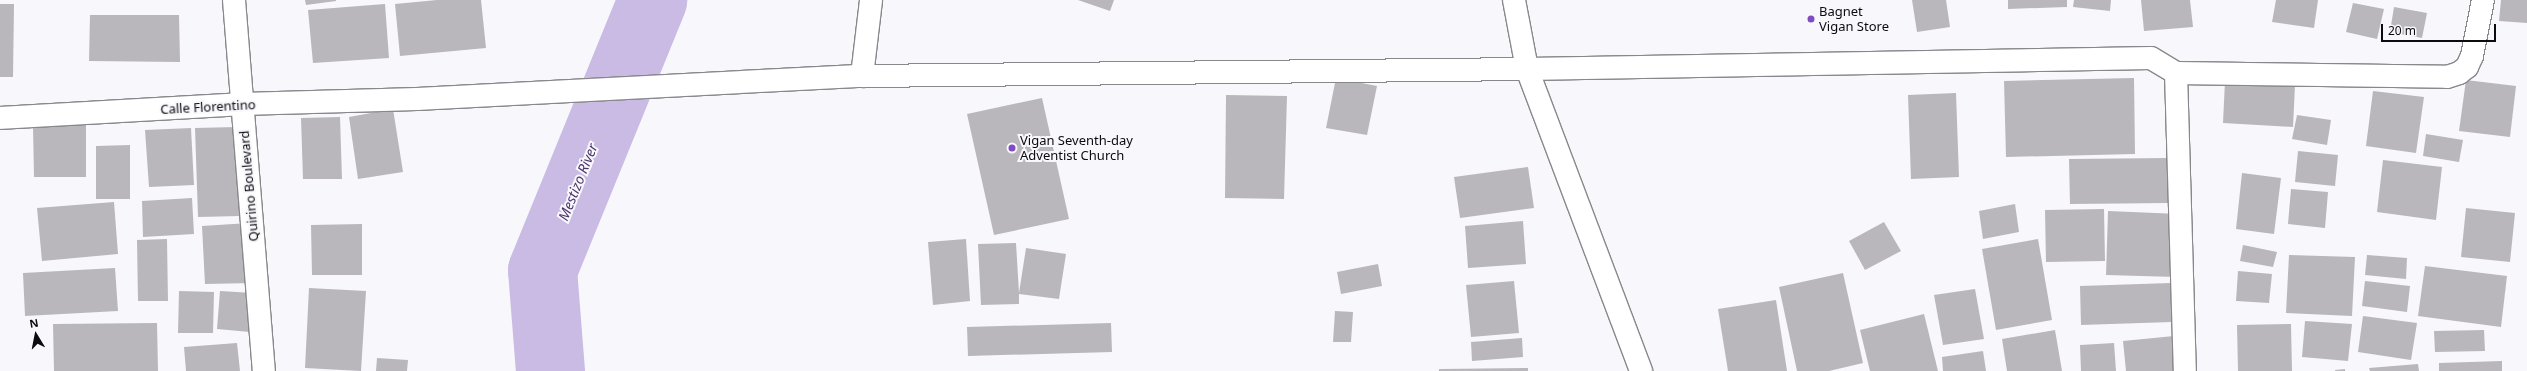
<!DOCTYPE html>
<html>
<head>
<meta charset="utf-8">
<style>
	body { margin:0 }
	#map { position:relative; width:2527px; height:371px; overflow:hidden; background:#f8f7fc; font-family:"Noto Sans",sans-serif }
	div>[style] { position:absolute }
	.river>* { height:69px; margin:-34.5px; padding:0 34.5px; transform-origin:34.5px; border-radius:34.5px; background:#c9bbe4 }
	.building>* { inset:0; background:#b9b7bc }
	.roads { filter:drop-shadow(1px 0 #88878b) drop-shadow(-1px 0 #88878b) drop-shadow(0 1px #88878b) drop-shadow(0 -1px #88878b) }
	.street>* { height:22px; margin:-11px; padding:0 11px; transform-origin:11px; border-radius:11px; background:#fff }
	.secondary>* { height:22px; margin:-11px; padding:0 11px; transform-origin:11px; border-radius:11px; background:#fff }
	.dots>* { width:11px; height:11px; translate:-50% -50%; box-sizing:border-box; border:2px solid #f8f7fc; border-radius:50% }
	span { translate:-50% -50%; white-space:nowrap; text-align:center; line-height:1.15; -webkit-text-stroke:4px #f8f7fc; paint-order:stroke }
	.poi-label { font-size:13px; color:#0c0b0d }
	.left { translate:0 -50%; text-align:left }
	.street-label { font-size:13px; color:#0c0b0d }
	.water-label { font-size:14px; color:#4a3569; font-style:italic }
	.north { position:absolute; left:16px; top:315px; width:40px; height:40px; -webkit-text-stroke:3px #f8f7fc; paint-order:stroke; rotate:350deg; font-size:11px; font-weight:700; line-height:16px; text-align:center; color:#0c0b0d }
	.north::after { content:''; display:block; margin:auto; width:14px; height:18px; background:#0c0b0d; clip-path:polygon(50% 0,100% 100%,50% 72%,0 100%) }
	.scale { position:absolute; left:2381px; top:24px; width:115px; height:18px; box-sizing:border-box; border:2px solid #0c0b0d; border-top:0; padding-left:5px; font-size:12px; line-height:14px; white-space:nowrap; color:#0c0b0d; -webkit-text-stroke:3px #f8f7fc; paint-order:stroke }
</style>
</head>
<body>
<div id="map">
	<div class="river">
		<div style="left:550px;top:371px;width:101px;rotate:-94.5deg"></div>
		<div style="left:542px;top:270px;width:292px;rotate:-67.8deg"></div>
	</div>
	<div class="building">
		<div style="clip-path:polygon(305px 0,336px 0,336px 1px,306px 5px)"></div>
		<div style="clip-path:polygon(437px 0,481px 0,486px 48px,400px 56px,395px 4px)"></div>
		<div style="clip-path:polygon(1078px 0,1114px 0,1110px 11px)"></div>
		<div style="clip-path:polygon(1912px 0,1946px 0,1950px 27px,1917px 32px)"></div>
		<div style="clip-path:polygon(2008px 0,2067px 0,2067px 7px,2008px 9px)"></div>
		<div style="clip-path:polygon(2074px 0,2111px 0,2110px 11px,2073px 7px)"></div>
		<div style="clip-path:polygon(2141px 0,2190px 0,2193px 27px,2144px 31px)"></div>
		<div style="clip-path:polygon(2276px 0,2318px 0,2314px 28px,2272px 22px)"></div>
		<div style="clip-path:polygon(2501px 0,2527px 0,2527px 23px,2499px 21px)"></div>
		<div style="clip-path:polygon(2353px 3px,2384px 9px,2377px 39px,2346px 32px)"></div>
		<div style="clip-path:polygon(0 4px,14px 4px,13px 77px,0 77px)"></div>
		<div style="clip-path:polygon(385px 4px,389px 58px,313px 63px,308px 10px)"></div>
		<div style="clip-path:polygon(2394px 7px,2427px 13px,2422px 38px,2390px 32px)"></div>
		<div style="clip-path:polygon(90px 15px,179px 15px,180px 62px,89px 61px)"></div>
		<div style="clip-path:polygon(1336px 78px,1377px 86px,1367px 135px,1326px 128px)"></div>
		<div style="clip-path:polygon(2134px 78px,2135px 154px,2006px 157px,2004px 81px)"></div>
		<div style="clip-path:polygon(2466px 80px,2516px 86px,2510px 137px,2459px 131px)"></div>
		<div style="clip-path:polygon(2225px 81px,2295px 85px,2293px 127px,2223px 123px)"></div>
		<div style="clip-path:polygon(2373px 91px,2424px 97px,2416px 153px,2366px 146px)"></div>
		<div style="clip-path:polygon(1956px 93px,1959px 177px,1911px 179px,1908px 95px)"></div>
		<div style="clip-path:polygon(1226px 95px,1287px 96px,1284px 199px,1225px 198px)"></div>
		<div style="clip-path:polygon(1042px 98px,1069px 219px,994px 235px,967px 114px)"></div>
		<div style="clip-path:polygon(393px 109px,403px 172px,358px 179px,349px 117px)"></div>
		<div style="clip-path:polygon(2297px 115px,2331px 120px,2327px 145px,2292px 139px)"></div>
		<div style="clip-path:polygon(340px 117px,342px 179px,303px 179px,301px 118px)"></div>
		<div style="clip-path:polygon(86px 125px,86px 177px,34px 177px,33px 126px)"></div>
		<div style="clip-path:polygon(237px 127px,240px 216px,198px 217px,195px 128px)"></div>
		<div style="clip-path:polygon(191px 128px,194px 185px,149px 187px,145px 130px)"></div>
		<div style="clip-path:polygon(2426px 134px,2463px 140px,2459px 162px,2423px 156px)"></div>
		<div style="clip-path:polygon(130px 145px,130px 199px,96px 199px,96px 146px)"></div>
		<div style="clip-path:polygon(2298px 151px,2338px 155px,2335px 186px,2295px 182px)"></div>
		<div style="clip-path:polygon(2168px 158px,2169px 203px,2070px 204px,2069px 159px)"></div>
		<div style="clip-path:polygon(2383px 160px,2442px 167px,2436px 220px,2377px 212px)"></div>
		<div style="clip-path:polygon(1528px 167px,1534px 208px,1460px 218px,1454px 177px)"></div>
		<div style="clip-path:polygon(2242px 173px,2281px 178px,2274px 234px,2236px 229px)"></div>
		<div style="clip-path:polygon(2291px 189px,2328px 192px,2325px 228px,2288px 224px)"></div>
		<div style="clip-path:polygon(192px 198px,194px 234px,143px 237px,142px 201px)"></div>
		<div style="clip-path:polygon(114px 202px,118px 254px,42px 261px,37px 208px)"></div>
		<div style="clip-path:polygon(2015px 204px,2019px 232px,1983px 239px,1979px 211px)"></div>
		<div style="clip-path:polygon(2466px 208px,2515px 213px,2510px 262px,2461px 257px)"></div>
		<div style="clip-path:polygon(2104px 209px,2105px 261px,2046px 262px,2045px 210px)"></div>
		<div style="clip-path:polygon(2108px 211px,2179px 214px,2176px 277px,2106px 275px)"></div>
		<div style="clip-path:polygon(1523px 221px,1526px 264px,1468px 268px,1465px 226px)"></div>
		<div style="clip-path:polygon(1884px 222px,1901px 251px,1865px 270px,1849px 241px)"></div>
		<div style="clip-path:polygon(249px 223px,253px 283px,205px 284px,202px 226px)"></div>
		<div style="clip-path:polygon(362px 224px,362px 275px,312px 275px,311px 225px)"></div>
		<div style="clip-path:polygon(167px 239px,168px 301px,138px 301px,137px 240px)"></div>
		<div style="clip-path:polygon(966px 239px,970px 301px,933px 305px,928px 242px)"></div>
		<div style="clip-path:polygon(2038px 239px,2052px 320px,1996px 330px,1982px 249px)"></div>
		<div style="clip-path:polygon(1016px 243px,1019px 293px,1026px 248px,1066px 254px,1059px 299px,1019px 294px,1019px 304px,981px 305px,978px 244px)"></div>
		<div style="clip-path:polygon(2243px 245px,2277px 252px,2273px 267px,2240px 261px)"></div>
		<div style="clip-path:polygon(2289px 255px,2355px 257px,2352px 316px,2286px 313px)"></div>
		<div style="clip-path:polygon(2367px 255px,2407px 258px,2406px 279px,2365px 275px)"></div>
		<div style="clip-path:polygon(1378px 264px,1382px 286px,1341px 294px,1337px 272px)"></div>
		<div style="clip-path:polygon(2425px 266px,2507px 276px,2501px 327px,2418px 316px)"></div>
		<div style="clip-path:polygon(115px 268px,118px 311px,25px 316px,23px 273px)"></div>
		<div style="clip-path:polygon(2238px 271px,2272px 274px,2269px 303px,2236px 301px)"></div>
		<div style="clip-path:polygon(1843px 273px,1863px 363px,1829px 371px,1797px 371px,1779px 287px)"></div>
		<div style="clip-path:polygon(1514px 281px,1519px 333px,1471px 337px,1466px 285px)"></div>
		<div style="clip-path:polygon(2365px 281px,2410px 286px,2407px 312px,2362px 306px)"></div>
		<div style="clip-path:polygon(2171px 283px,2172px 322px,2081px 325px,2080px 286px)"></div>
		<div style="clip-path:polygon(309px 288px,366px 291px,361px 371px,305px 368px)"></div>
		<div style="clip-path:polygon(1975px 289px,1984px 339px,1943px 345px,1934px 295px)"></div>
		<div style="clip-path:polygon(179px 291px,214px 292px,213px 333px,178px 333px)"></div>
		<div style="clip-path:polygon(220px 291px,253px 293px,250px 332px,217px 329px)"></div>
		<div style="clip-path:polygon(1776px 300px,1787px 371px,1728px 371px,1718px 309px)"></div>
		<div style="clip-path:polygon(1335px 311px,1353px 312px,1351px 342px,1333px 342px)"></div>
		<div style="clip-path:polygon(1924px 314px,1938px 371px,1870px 371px,1860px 330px)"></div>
		<div style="clip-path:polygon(2363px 316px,2417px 323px,2411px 360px,2358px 352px)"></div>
		<div style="clip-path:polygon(2305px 321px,2352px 324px,2348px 361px,2302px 357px)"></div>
		<div style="clip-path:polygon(157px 323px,158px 371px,54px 371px,53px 324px)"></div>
		<div style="clip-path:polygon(1111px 323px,1112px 352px,968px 356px,967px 327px)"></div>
		<div style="clip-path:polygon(2291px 324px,2292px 371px,2238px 371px,2237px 325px)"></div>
		<div style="clip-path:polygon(2055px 330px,2062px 371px,2007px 371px,2002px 339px)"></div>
		<div style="clip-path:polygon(2484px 330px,2485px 351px,2435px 352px,2434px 331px)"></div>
		<div style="clip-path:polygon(2174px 336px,2177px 371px,2126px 371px,2123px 341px)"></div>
		<div style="clip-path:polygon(1522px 338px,1523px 357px,1472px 361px,1471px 342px)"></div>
		<div style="clip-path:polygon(237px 343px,240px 371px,186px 371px,184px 347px)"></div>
		<div style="clip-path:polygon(2114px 343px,2116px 371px,2081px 371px,2080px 345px)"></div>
		<div style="clip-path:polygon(1983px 351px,1986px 371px,1943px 371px,1942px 357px)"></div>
		<div style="clip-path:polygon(377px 358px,408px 360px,407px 371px,376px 371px)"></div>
		<div style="clip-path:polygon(2502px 361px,2502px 371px,2439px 371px,2439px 363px)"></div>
		<div style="clip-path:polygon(2418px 364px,2419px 371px,2370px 371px,2369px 368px)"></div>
		<div style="clip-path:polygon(1528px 368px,1528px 371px,1439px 371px,1439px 369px)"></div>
		<div style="clip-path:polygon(2345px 369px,2345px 371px,2335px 371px,2335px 370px)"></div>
	</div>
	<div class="roads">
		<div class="street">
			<div style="left:1514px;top:0;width:70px;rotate:79.3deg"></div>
			<div style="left:1527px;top:69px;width:323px;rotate:69.3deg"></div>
			<div style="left:2176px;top:73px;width:298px;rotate:88.3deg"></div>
			<div style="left:862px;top:76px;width:77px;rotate:-83.2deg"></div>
			<div style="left:242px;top:104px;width:175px;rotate:-1.6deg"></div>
			<div style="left:417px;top:99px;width:446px;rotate:-3deg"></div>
			<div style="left:862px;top:76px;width:665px;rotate:-0.6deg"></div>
			<div style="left:1527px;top:69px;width:624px;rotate:-1.01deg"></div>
			<div style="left:2151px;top:58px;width:29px;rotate:31deg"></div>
			<div style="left:2176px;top:73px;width:271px;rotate:0.8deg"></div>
			<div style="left:2447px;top:77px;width:13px;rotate:-18deg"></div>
			<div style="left:2459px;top:73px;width:10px;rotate:-37deg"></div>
			<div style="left:2467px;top:67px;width:12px;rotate:-66deg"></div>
			<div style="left:2472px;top:56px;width:57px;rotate:-78.9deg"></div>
		</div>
		<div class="secondary">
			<div style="left:234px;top:0;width:372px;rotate:85.4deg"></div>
			<div style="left:0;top:118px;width:242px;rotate:-3.3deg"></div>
		</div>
	</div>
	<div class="dots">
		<div style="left:1811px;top:19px;background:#814bc2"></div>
		<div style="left:1012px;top:148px;background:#814bc2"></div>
	</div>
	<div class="poi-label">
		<span class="left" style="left:1819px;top:19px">Bagnet<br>Vigan Store</span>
		<span class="left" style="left:1020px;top:148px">Vigan Seventh-day<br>Adventist Church</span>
	</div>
	<div class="street-label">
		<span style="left:208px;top:107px;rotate:-3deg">Calle Florentino</span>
		<span style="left:249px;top:186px;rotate:-95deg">Quirino Boulevard</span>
	</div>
	<div class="water-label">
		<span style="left:578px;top:182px;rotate:-68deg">Mestizo River</span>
	</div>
	<div class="north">N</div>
	<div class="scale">20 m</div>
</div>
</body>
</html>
